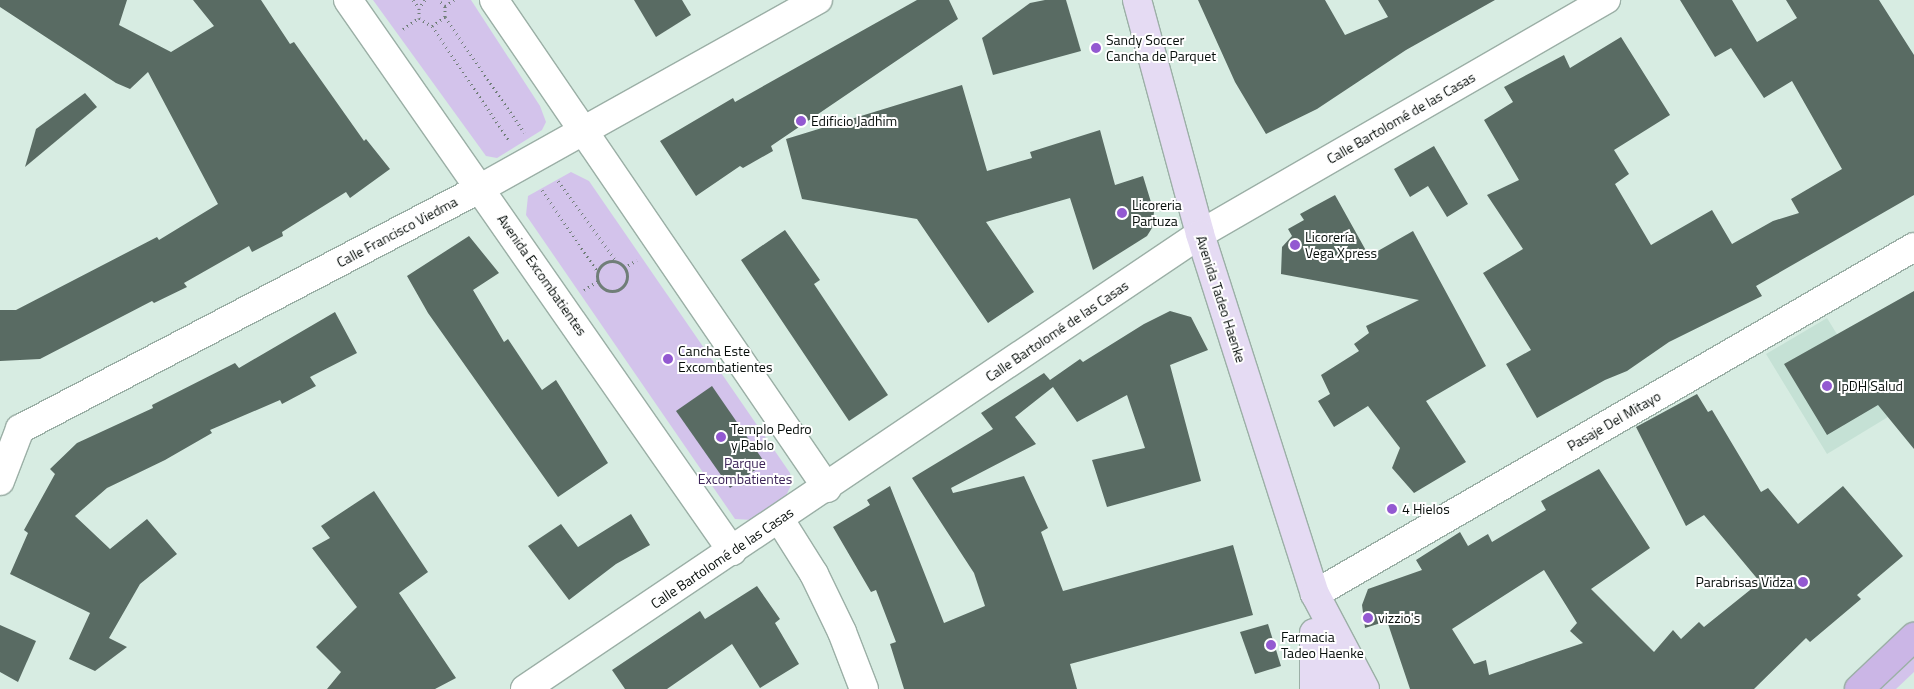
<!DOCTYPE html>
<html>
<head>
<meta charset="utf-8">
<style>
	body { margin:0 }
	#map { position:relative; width:1914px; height:689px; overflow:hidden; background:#d7ece2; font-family:"Titillium Web",sans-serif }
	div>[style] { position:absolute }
	.built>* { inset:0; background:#c5e1d5 }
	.green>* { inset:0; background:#d3c3eb }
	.building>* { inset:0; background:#596b63 }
	.path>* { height:3px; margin-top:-1.5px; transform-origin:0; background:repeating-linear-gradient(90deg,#707e78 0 1px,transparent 0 5px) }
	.path>.ring { margin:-1.5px; padding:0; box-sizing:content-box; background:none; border:3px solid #707e78; border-radius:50% }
	.roads { filter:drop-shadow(1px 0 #9bafa6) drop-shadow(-1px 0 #9bafa6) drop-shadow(0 1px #9bafa6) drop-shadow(0 -1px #9bafa6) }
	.minor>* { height:28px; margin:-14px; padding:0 14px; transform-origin:14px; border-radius:14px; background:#fff }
	.secondary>* { height:28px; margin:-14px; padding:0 14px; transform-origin:14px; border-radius:14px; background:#e5dbf3 }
	.primary>* { height:28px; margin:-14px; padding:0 14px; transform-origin:14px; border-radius:14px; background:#cbb6e6 }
	.dots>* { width:14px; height:14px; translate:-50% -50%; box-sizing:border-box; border:2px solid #fff; border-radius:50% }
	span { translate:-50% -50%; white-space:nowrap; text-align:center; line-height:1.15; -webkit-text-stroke:4px #fff; paint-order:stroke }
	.poi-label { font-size:14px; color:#070e0b }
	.left { translate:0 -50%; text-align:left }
	.right { translate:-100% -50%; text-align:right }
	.street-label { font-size:14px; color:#070e0b }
	.park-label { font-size:14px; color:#3e2659 }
</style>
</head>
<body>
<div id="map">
	<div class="built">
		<div style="clip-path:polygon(1827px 318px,1888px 417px,1827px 454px,1766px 354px)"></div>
	</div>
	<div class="green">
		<div style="clip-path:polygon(373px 0,471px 0,540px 106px,546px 122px,542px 130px,497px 158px,486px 156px)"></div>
		<div style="clip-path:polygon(571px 172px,589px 181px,790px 473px,792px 483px,784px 500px,753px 520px,735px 519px,526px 215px,528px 196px)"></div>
		<div style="clip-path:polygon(1914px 658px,1914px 672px,1896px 689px,1881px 689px)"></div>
	</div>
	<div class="building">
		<div style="clip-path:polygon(0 0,127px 0,119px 25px,171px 52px,214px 26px,193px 0,261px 0,290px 44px,294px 42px,364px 141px,366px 139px,390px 169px,350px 198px,346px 192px,282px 232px,283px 236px,252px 252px,249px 246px,184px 283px,187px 287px,154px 303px,152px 301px,40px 359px,0 361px,0 310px,16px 310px,157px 237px,159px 240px,218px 204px,148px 72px,130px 89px,116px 83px,0 7px)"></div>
		<div style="clip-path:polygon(634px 0,682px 0,691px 15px,656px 37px)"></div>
		<div style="clip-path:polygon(917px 0,949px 0,958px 19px,771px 146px,773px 151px,743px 168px,740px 166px,696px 196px,660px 141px,733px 98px,735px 102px)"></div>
		<div style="clip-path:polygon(1045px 0,1066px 0,1081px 51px,993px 75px,982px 38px,1030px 3px)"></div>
		<div style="clip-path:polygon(1198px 0,1325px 0,1345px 35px,1388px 17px,1378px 0,1495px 0,1406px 50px,1317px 109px,1266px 134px,1235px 82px)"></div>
		<div style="clip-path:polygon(1680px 0,1732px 0,1757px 42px,1797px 18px,1786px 0,1879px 0,1914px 55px,1914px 195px,1756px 286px,1762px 296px,1669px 342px,1627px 371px,1605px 380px,1537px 418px,1506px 364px,1531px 350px,1483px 273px,1523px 249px,1487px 195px,1519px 180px,1484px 120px,1513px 102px,1504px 87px,1564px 55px,1570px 68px,1621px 37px,1670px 115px,1614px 150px,1629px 174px,1615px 184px,1651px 245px,1712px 210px,1732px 244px,1773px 221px,1799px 213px,1791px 199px,1842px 169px,1792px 81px,1764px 98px,1731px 48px,1715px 57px)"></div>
		<div style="clip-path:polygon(962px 85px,987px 171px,1032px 158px,1030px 152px,1100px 130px,1115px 185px,1143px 176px,1154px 212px,1152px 228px,1147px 236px,1093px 270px,1070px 198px,986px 222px,1034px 292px,988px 323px,917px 219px,802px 199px,786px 139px)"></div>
		<div style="clip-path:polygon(85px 93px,97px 107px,25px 167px,36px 129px)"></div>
		<div style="clip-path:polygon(1434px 146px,1468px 204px,1447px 217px,1428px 186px,1410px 197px,1394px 169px)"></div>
		<div style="clip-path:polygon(1335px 195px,1369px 256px,1413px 231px,1486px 366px,1426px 401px,1466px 462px,1414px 493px,1392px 468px,1400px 448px,1368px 406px,1334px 427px,1318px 401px,1330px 394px,1321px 375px,1359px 351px,1354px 344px,1369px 333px,1366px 326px,1419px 300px,1281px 274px,1282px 247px,1292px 236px,1288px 229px,1304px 220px,1300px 214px)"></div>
		<div style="clip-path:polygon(785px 230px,820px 280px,814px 284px,888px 395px,849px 421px,741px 260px)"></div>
		<div style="clip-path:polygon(469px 236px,499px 273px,473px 290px,504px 342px,508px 339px,542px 390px,556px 380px,608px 463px,558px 497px,428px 313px,407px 276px)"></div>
		<div style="clip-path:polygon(1914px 291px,1914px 449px,1878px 405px,1827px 435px,1784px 364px)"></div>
		<div style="clip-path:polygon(1170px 311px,1191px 317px,1208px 350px,1170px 365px,1201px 481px,1107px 507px,1092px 460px,1145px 448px,1127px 395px,1077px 422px,1053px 387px,1015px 417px,1036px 444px,951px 488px,953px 493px,1024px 476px,1048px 528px,1041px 532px,1063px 591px,1233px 545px,1253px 615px,1070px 664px,1077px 689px,904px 689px,890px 644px,896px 642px,876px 590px,871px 592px,833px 527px,870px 505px,867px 500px,890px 486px,944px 623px,985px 606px,974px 573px,912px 478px,993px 429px,981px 413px,1044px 373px,1050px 380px,1080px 359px,1083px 362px,1144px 324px)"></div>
		<div style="clip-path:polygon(335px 312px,357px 353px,310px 377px,316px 386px,282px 404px,280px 400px,210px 430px,212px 433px,165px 460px,107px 488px,75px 516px,110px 549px,147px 519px,177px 554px,140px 584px,109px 638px,127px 647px,95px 671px,69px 659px,90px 613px,10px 574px,28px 533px,24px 530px,55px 474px,50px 469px,77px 443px,153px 408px,152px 405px,235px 363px,239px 368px)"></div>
		<div style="clip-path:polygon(712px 386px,765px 463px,730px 488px,676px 411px)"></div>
		<div style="clip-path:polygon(evenodd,1697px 394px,1708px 412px,1712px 410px,1761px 492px,1768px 488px,1798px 524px,1843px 486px,1903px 556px,1857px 595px,1861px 599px,1810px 642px,1806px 638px,1754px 689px,1410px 689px,1387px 621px,1365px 628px,1362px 605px,1368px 589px,1422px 570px,1416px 560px,1460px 532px,1468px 546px,1488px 534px,1492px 542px,1546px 510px,1541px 501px,1599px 469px,1650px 548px,1591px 589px,1654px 652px,1673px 630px,1681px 639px,1699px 622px,1704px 627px,1760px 582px,1704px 515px,1686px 526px,1636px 427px,1697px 394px,1544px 570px,1577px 623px,1570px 631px,1583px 643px,1489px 675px,1486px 660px,1474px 664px,1452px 629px,1544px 570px)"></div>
		<div style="clip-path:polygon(374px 491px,428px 572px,399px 593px,456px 678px,435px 689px,327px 689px,341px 672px,316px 647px,357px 607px,312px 548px,330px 538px,321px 526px)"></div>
		<div style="clip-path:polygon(631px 514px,650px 545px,616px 564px,569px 600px,528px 546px,561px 524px,578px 547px)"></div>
		<div style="clip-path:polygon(757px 586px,780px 619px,775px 623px,799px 664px,760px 688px,732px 644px,667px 689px,625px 689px,612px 670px,700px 611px,705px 619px)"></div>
		<div style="clip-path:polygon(1268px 624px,1281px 666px,1255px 674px,1240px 632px)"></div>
		<div style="clip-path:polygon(0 625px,36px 641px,18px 682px,0 672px)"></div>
	</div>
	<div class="path">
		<div style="left:413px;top:0;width:10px;rotate:53deg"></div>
		<div style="left:425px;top:0;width:10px;rotate:127deg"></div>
		<div style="left:419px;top:8px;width:10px;rotate:90deg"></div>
		<div style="left:419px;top:18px;width:15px;rotate:32deg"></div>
		<div style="left:432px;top:26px;width:16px;rotate:-35deg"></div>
		<div style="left:445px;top:17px;width:11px;rotate:-90deg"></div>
		<div style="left:445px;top:6px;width:9px;rotate:-139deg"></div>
		<div style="left:445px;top:6px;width:11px;rotate:-34deg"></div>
		<div style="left:445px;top:17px;width:140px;rotate:55.5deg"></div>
		<div style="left:432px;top:26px;width:138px;rotate:56deg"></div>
		<div style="left:403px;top:29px;width:19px;rotate:-35deg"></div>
		<div style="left:558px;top:181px;width:100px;rotate:53.9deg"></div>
		<div style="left:542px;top:190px;width:99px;rotate:55.7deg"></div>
		<div class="ring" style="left:597px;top:261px;width:27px;height:27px"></div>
		<div style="left:624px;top:268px;width:15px;rotate:-32deg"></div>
		<div style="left:584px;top:290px;width:17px;rotate:-33deg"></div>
	</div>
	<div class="roads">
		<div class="minor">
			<div style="left:348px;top:0;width:672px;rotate:55.13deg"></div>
			<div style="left:494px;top:0;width:591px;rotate:55.69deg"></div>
			<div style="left:0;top:481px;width:56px;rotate:-69deg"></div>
			<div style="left:20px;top:429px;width:520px;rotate:-27.6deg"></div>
			<div style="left:481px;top:188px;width:386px;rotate:-29.2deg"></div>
			<div style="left:780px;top:520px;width:64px;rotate:57.8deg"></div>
			<div style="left:814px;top:574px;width:64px;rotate:64.2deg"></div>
			<div style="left:842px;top:632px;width:61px;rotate:68.9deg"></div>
			<div style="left:1315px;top:594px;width:692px;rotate:-30.08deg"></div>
			<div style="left:525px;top:689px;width:814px;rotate:-33.98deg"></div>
			<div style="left:1200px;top:234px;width:469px;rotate:-30deg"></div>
		</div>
		<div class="secondary">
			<div style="left:1137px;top:0;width:242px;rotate:74.9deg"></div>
			<div style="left:1200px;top:234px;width:378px;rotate:72.3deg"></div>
			<div style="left:1315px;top:594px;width:107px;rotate:62.2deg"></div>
			<div style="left:1326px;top:637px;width:54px;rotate:76deg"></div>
			<div style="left:1314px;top:689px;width:56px;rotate:-90deg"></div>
		</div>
		<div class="primary">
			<div style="left:1859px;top:689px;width:76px;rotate:-43.4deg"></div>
		</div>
	</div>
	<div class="dots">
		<div style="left:1096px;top:48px;background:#9359d1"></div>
		<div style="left:801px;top:121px;background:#9359d1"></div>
		<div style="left:1122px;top:213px;background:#9359d1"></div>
		<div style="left:1295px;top:245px;background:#9359d1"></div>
		<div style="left:668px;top:359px;background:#9359d1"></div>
		<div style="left:1827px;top:386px;background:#9359d1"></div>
		<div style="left:721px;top:437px;background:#9359d1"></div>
		<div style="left:1392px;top:509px;background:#9359d1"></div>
		<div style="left:1803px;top:582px;background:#9359d1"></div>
		<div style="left:1368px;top:618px;background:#9359d1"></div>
		<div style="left:1271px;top:645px;background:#9359d1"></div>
	</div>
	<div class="poi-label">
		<span class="left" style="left:1106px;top:48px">Sandy Soccer<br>Cancha de Parquet</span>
		<span class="left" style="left:811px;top:121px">Edificio Jadhim</span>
		<span class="left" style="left:1132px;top:213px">Licoreria<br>Partuza</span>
		<span class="left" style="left:1305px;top:245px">Licorería<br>Vega Xpress</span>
		<span class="left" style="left:678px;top:359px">Cancha Este<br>Excombatientes</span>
		<span class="left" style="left:1838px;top:386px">IpDH Salud</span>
		<span class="left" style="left:731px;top:437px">Templo Pedro<br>y Pablo</span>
		<span class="left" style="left:1402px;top:509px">4 Hielos</span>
		<span class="right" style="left:1793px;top:582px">Parabrisas Vidza</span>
		<span class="left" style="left:1378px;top:618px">vizzio's</span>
		<span class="left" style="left:1281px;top:645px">Farmacia<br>Tadeo Haenke</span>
	</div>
	<div class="street-label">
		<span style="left:1401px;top:118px;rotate:-30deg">Calle Bartolomé de las Casas</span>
		<span style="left:397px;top:232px;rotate:-28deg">Calle Francisco Viedma</span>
		<span style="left:542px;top:275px;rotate:55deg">Avenida Excombatientes</span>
		<span style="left:1221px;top:299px;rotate:72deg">Avenida Tadeo Haenke</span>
		<span style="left:1057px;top:331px;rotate:-34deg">Calle Bartolomé de las Casas</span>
		<span style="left:1614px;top:421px;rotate:-30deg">Pasaje Del Mitayo</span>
		<span style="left:722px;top:558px;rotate:-34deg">Calle Bartolomé de las Casas</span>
	</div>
	<div class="park-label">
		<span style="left:745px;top:471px">Parque<br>Excombatientes</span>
	</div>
</div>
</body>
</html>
